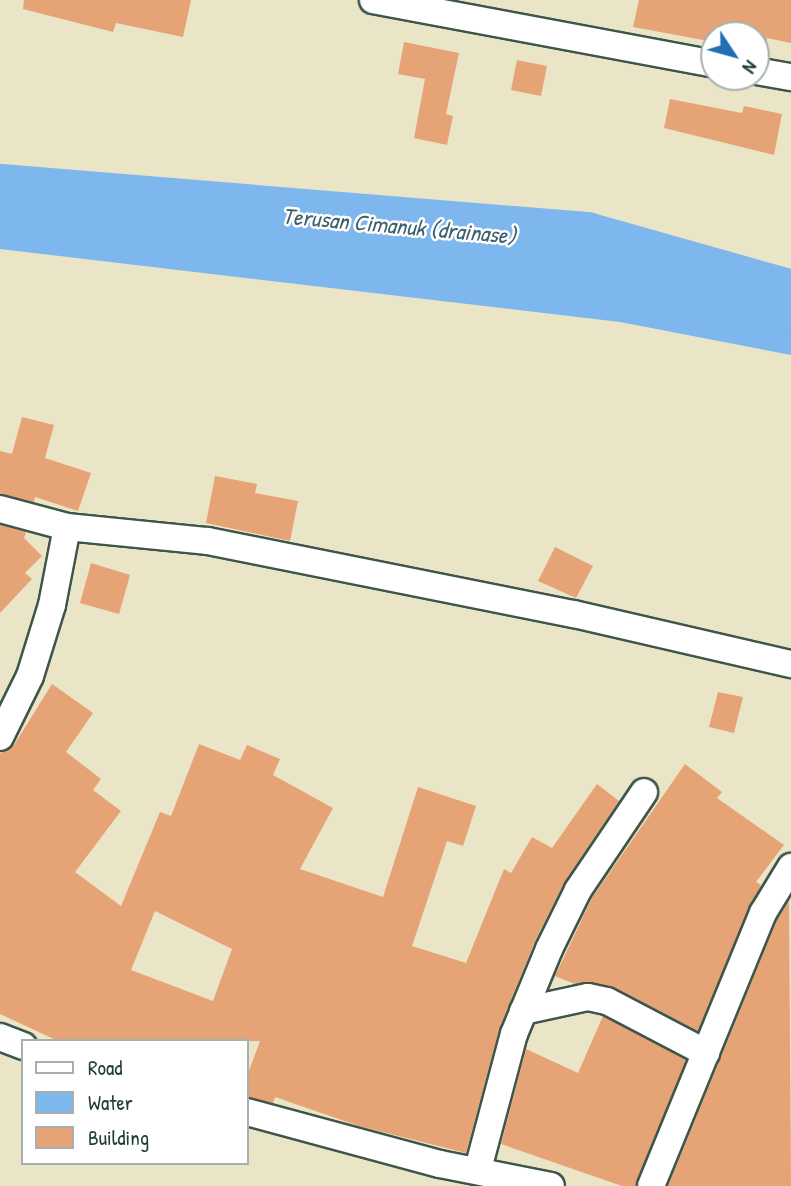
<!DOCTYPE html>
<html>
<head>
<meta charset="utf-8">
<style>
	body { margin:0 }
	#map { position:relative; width:791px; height:1186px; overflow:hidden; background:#ebe5c8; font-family:"Patrick Hand",sans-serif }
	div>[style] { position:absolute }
	.water>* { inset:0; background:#7eb6ee }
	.river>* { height:60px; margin:-30px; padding:0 30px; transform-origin:30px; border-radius:30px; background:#7eb6ee }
	.building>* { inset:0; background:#e5a376 }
	.roads { filter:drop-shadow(2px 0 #3e564a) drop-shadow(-2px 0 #3e564a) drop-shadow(0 2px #3e564a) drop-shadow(0 -2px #3e564a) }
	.street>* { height:26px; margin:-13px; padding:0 13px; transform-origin:13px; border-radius:13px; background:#fff }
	span { translate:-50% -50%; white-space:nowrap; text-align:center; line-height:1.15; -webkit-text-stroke:5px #fff; paint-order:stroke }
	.water-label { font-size:23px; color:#3c616c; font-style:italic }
	.legend { position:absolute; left:21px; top:1039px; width:228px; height:126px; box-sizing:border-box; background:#fff; border:2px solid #a5b1ae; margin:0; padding:9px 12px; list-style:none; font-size:21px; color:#1f3d34 }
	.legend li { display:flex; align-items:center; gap:14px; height:35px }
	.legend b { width:35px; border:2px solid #a5b1ae }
	.north { position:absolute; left:700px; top:21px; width:70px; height:70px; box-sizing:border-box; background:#fff; border:2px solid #a5b1ae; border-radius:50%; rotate:126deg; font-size:19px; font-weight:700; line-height:28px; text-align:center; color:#1f3d34 }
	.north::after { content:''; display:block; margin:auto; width:24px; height:32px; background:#1f6fb2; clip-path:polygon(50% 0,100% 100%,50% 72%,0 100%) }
</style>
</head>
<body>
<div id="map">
	<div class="water">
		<div style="clip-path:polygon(0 185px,791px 302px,791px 355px,620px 322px,0 249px)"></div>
	</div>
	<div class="river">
		<div style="left:0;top:194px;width:588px;rotate:4.68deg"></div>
		<div style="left:586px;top:242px;width:213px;rotate:15.8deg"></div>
	</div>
	<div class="building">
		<div style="clip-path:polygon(24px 0,191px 0,183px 37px,116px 23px,113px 32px,23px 9px)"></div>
		<div style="clip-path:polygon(639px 0,791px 0,791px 43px,767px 38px,765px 50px,756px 48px,756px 35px,714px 35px,714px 42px,633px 27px)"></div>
		<div style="clip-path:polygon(404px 42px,459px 53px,446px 114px,453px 116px,447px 145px,414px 138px,425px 79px,398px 74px)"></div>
		<div style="clip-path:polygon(517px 60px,547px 66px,541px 96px,511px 90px)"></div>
		<div style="clip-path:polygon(670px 99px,742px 113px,744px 106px,782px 114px,774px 155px,664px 128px)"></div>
		<div style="clip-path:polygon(22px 417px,54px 425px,45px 458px,91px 473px,78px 511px,35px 497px,34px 502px,0 494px,0 451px,12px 454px)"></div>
		<div style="clip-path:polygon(215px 476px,257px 484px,255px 493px,298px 501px,290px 541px,206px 523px)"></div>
		<div style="clip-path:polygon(0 525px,26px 532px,24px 538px,42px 556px,25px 573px,32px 579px,0 613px)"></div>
		<div style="clip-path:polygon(555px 547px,593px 566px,576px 598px,538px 581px)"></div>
		<div style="clip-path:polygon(91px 563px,130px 575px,119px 614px,80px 603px)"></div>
		<div style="clip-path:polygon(evenodd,52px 684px,93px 713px,66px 752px,101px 779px,93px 790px,121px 811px,75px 872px,121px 906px,160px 812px,171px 816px,199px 744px,240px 760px,247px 745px,280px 759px,273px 775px,333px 808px,300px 869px,383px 897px,418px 787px,476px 806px,463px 846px,447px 841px,412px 946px,466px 963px,504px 869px,511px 873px,532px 837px,552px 848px,597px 784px,619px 801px,565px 881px,534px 943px,499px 1030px,466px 1153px,359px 1126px,275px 1097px,273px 1103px,247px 1097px,247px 1076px,260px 1041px,58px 1041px,0 1014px,0 753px,14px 745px,52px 684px,155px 911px,232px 949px,213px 1001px,131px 970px,155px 911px)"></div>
		<div style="clip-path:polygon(718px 692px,743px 697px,734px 733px,709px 727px)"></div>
		<div style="clip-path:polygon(685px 764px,722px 792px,717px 798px,784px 845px,756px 882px,761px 885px,698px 1031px,614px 987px,575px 984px,555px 976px,592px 898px)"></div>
		<div style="clip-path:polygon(789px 901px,791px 1186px,668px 1186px,777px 920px)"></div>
		<div style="clip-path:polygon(603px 1016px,686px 1060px,636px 1186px,622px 1186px,501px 1144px,526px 1049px,578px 1073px)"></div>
	</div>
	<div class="roads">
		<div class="street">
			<div style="left:373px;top:0;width:347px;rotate:10.6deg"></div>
			<div style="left:756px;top:71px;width:36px;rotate:10deg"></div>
			<div style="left:0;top:509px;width:69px;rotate:15deg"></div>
			<div style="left:67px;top:527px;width:142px;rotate:5.7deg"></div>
			<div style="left:208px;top:541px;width:373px;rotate:11.3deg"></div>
			<div style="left:574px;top:614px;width:223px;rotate:13deg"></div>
			<div style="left:0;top:737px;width:68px;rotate:-63.8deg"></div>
			<div style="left:30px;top:676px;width:74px;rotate:-72.8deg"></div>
			<div style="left:52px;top:605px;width:79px;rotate:-79.1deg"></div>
			<div style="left:523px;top:1011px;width:66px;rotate:-12.2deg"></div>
			<div style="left:588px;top:997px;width:19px;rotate:12deg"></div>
			<div style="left:607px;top:1001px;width:112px;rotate:27.7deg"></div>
			<div style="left:0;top:1037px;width:25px;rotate:21deg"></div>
			<div style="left:247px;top:1112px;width:200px;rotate:15.1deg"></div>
			<div style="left:440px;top:1164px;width:113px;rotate:11.2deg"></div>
			<div style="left:478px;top:1169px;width:140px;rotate:-75.1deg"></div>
			<div style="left:514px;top:1034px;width:92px;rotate:-67.6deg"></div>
			<div style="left:549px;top:949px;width:66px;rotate:-63.8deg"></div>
			<div style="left:578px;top:890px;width:118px;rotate:-56deg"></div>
			<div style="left:651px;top:1186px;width:295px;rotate:-67.7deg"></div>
			<div style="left:763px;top:913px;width:54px;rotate:-58.7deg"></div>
		</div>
	</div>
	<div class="water-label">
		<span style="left:399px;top:226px;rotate:5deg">Terusan Cimanuk (drainase)</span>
	</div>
	<ul class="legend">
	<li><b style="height:9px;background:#fff"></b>Road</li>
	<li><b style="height:19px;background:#7eb6ee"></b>Water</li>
	<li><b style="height:19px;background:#e5a376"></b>Building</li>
	</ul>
	<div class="north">N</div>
</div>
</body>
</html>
